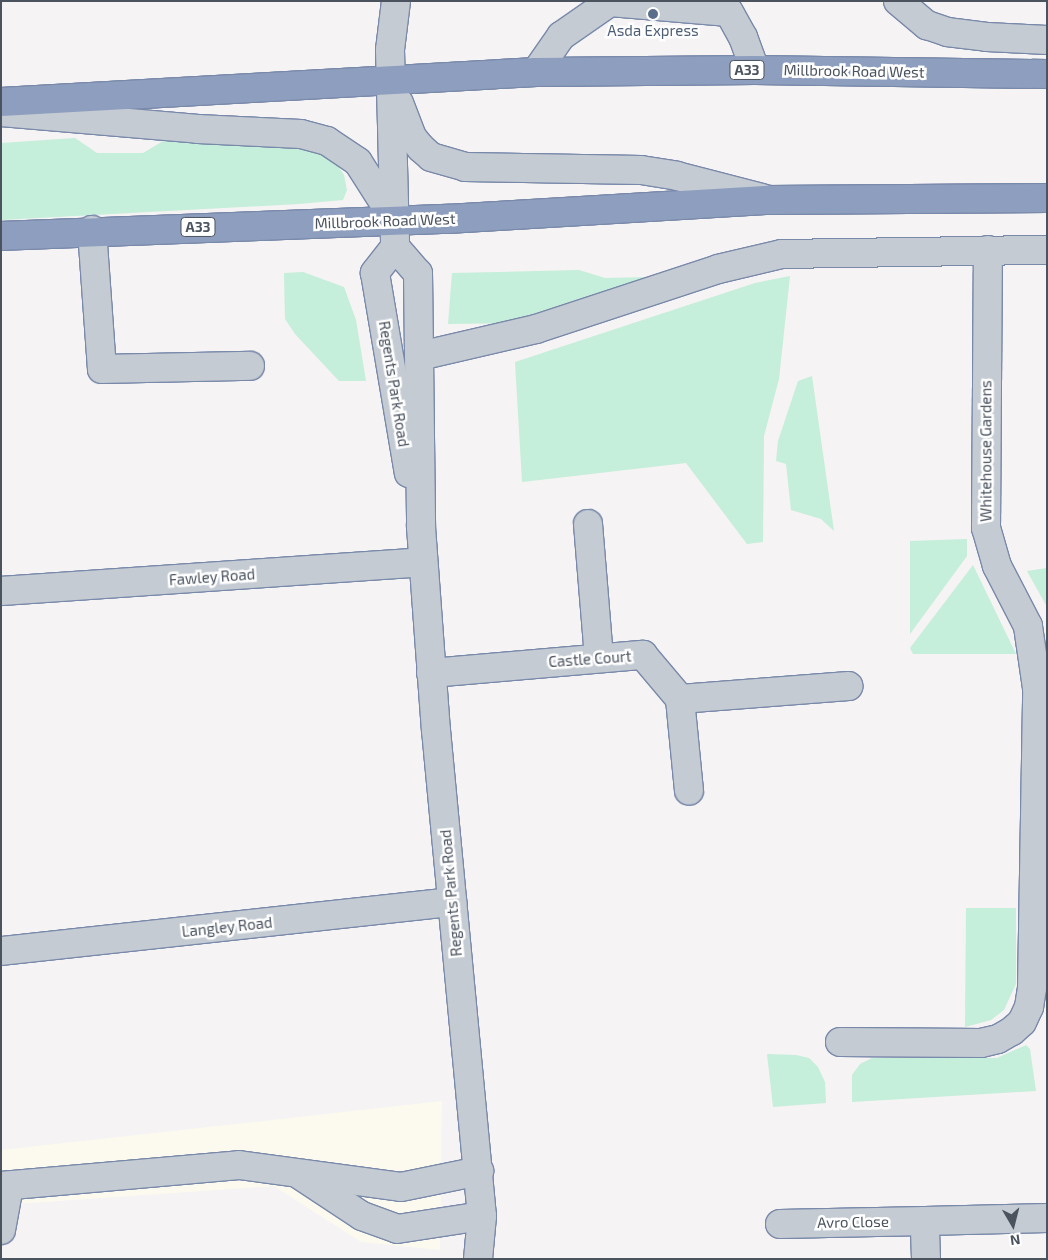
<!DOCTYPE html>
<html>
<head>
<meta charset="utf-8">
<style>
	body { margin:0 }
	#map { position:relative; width:1048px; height:1260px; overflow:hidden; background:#f5f3f3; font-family:"Exo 2",sans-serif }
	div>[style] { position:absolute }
	.commercial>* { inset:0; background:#fcfaef }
	.green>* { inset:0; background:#c5eedb }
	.roads { filter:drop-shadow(1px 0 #7989aa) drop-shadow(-1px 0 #7989aa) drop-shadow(0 1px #7989aa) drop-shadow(0 -1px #7989aa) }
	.minor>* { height:28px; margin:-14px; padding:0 14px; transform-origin:14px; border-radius:14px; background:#c4cbd3 }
	.highway>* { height:28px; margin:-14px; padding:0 14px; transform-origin:14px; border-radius:14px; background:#8e9ebe }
	.dots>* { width:14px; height:14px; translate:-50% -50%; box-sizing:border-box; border:2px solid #fff; border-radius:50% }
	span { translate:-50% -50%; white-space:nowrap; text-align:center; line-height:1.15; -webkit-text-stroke:5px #fff; paint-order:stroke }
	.shield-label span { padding:1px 4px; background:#fff; border:1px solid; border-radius:4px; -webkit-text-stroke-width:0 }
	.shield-label { font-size:14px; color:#4b535f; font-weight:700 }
	.service-label { font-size:15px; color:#4e5e75 }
	.street-label { font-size:15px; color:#4b535f }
	.frame { position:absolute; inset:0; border:2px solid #4b535f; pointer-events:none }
	.north { position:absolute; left:988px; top:1200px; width:50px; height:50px; -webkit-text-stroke:4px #fff; paint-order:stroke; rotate:172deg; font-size:14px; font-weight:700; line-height:20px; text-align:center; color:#4b535f }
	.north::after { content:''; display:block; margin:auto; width:18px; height:22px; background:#4b535f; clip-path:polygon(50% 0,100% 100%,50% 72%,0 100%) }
</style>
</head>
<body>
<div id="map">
	<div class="commercial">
		<div style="clip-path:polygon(442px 1101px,440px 1250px,361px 1242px,274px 1186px,1px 1205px,1px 1150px)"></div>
	</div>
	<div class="green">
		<div style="clip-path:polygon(75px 138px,97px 153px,143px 153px,163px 141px,306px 147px,334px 160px,344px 175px,347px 190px,343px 200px,299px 204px,1px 220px,1px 143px)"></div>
		<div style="clip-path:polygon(579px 270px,605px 278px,653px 277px,520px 323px,448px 324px,452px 273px)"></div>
		<div style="clip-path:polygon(303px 272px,344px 287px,356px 320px,366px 381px,339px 381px,295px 334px,285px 319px,284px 273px)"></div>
		<div style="clip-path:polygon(790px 276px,779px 379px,764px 436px,763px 542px,747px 544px,686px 463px,522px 482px,515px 362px,755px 283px)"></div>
		<div style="clip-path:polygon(812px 376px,834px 531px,821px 519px,791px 510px,786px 464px,776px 461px,778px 441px,798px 381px)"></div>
		<div style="clip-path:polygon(967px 539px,967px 556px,910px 634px,910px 541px)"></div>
		<div style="clip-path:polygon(973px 565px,1016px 654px,913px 654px,910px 648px)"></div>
		<div style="clip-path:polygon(1047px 568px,1047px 607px,1027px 571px)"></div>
		<div style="clip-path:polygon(966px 908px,1016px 908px,1016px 984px,1004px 1010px,991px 1020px,965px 1027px)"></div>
		<div style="clip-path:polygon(1026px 1045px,1030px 1049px,1036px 1091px,852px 1102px,852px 1075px,860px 1064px,872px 1058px,997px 1058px)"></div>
		<div style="clip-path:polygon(767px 1054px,796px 1055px,809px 1058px,818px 1067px,825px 1082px,826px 1103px,773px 1107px)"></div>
	</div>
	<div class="roads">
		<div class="minor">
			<div style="left:396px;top:1px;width:49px;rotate:97deg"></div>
			<div style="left:390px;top:50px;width:197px;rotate:88.5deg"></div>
			<div style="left:395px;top:247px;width:35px;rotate:49deg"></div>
			<div style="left:418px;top:273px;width:254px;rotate:89.3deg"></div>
			<div style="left:421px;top:527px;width:204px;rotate:85.8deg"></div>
			<div style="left:436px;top:730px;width:488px;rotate:84.6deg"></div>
			<div style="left:482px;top:1216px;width:43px;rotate:95.3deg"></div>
			<div style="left:898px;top:1px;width:38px;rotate:40deg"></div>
			<div style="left:927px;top:25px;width:21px;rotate:19deg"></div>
			<div style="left:947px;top:32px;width:40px;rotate:7.1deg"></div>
			<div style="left:987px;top:37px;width:60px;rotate:2.9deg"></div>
			<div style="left:536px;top:72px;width:44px;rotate:-55.2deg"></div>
			<div style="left:561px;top:36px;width:60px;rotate:-34.8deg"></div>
			<div style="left:610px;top:2px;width:119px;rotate:4.8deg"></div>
			<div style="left:729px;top:12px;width:29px;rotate:61deg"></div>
			<div style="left:743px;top:37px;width:35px;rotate:70deg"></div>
			<div style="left:399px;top:103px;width:36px;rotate:69deg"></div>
			<div style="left:412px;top:137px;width:14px;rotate:51deg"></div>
			<div style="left:421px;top:148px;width:13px;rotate:42deg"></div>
			<div style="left:431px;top:157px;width:35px;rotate:16deg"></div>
			<div style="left:465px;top:167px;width:176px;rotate:1deg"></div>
			<div style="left:641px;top:170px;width:36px;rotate:9deg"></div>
			<div style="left:677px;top:176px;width:88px;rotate:14.5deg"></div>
			<div style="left:1px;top:112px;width:198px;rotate:4.9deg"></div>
			<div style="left:198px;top:129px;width:103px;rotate:2.8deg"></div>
			<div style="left:301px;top:134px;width:27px;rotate:15deg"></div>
			<div style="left:327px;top:141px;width:37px;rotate:34deg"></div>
			<div style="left:358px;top:162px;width:65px;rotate:57.5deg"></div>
			<div style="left:92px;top:230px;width:139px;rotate:85.9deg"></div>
			<div style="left:102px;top:369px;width:148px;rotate:-1.2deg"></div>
			<div style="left:395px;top:247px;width:33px;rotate:128deg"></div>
			<div style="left:375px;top:273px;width:203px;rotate:80.4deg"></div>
			<div style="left:420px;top:356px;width:119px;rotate:-13.1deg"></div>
			<div style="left:536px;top:329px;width:192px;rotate:-18.2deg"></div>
			<div style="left:718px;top:269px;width:66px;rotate:-13.2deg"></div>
			<div style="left:782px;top:254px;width:265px;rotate:-0.9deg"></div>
			<div style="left:588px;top:524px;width:134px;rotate:85.3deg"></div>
			<div style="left:1px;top:591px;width:423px;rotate:-3.9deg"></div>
			<div style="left:431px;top:673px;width:213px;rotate:-4.9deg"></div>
			<div style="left:643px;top:655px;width:57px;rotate:49.9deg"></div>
			<div style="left:680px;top:699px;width:169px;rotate:-4.4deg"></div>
			<div style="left:680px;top:699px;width:92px;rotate:84.4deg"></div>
			<div style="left:1px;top:951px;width:454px;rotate:-6.2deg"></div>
			<div style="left:840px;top:1042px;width:141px;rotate:0.4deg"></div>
			<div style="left:981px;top:1043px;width:17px;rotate:-13deg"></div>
			<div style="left:998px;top:1039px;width:16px;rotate:-30deg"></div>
			<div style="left:1012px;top:1031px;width:13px;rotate:-42deg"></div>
			<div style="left:1022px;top:1022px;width:17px;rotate:-65deg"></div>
			<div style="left:1029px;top:1007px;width:19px;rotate:-81deg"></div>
			<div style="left:1032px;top:988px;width:300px;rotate:-89deg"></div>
			<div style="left:1037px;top:688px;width:63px;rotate:-98.3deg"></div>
			<div style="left:1028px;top:626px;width:68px;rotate:-117.3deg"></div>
			<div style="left:997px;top:566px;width:40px;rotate:-106deg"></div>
			<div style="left:986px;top:528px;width:278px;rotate:-89.6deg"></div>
			<div style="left:300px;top:1175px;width:74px;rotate:33.5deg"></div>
			<div style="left:362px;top:1216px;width:37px;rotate:20deg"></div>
			<div style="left:397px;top:1229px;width:86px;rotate:-8.7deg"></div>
			<div style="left:1px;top:1186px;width:239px;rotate:-5deg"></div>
			<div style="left:239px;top:1165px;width:163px;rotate:7.7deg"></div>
			<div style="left:401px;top:1187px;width:80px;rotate:-11.6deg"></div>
			<div style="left:780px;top:1224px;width:145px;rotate:-1.2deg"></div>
			<div style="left:1px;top:1230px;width:45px;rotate:-79.7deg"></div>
			<div style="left:926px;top:1259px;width:38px;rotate:-92deg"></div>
			<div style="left:925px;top:1221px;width:122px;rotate:-1.4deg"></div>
		</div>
		<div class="highway">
			<div style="left:1px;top:102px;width:536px;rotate:-3.21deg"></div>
			<div style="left:536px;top:72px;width:219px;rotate:-0.5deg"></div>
			<div style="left:755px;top:70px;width:292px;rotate:0.8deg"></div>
			<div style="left:1px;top:236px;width:446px;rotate:-2.2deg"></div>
			<div style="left:447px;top:219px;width:323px;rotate:-3.4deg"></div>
			<div style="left:769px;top:200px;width:278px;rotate:-0.4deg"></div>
		</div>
	</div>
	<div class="dots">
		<div style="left:653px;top:14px;background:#5c6f8a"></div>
	</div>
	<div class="shield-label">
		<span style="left:747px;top:70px">A33</span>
		<span style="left:198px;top:227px">A33</span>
	</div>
	<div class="service-label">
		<span style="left:653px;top:31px">Asda Express</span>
	</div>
	<div class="street-label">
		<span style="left:854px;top:71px;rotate:1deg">Millbrook Road West</span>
		<span style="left:385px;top:221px;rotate:-2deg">Millbrook Road West</span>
		<span style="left:394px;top:384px;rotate:81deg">Regents Park Road</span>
		<span style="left:986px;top:451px;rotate:-90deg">Whitehouse Gardens</span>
		<span style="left:212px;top:577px;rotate:-4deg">Fawley Road</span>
		<span style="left:590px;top:659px;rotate:-4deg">Castle Court</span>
		<span style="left:451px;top:893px;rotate:-95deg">Regents Park Road</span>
		<span style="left:227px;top:927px;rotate:-6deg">Langley Road</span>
		<span style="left:853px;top:1222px;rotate:-1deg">Avro Close</span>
	</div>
	<div class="frame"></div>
	<div class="north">N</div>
</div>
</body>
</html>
